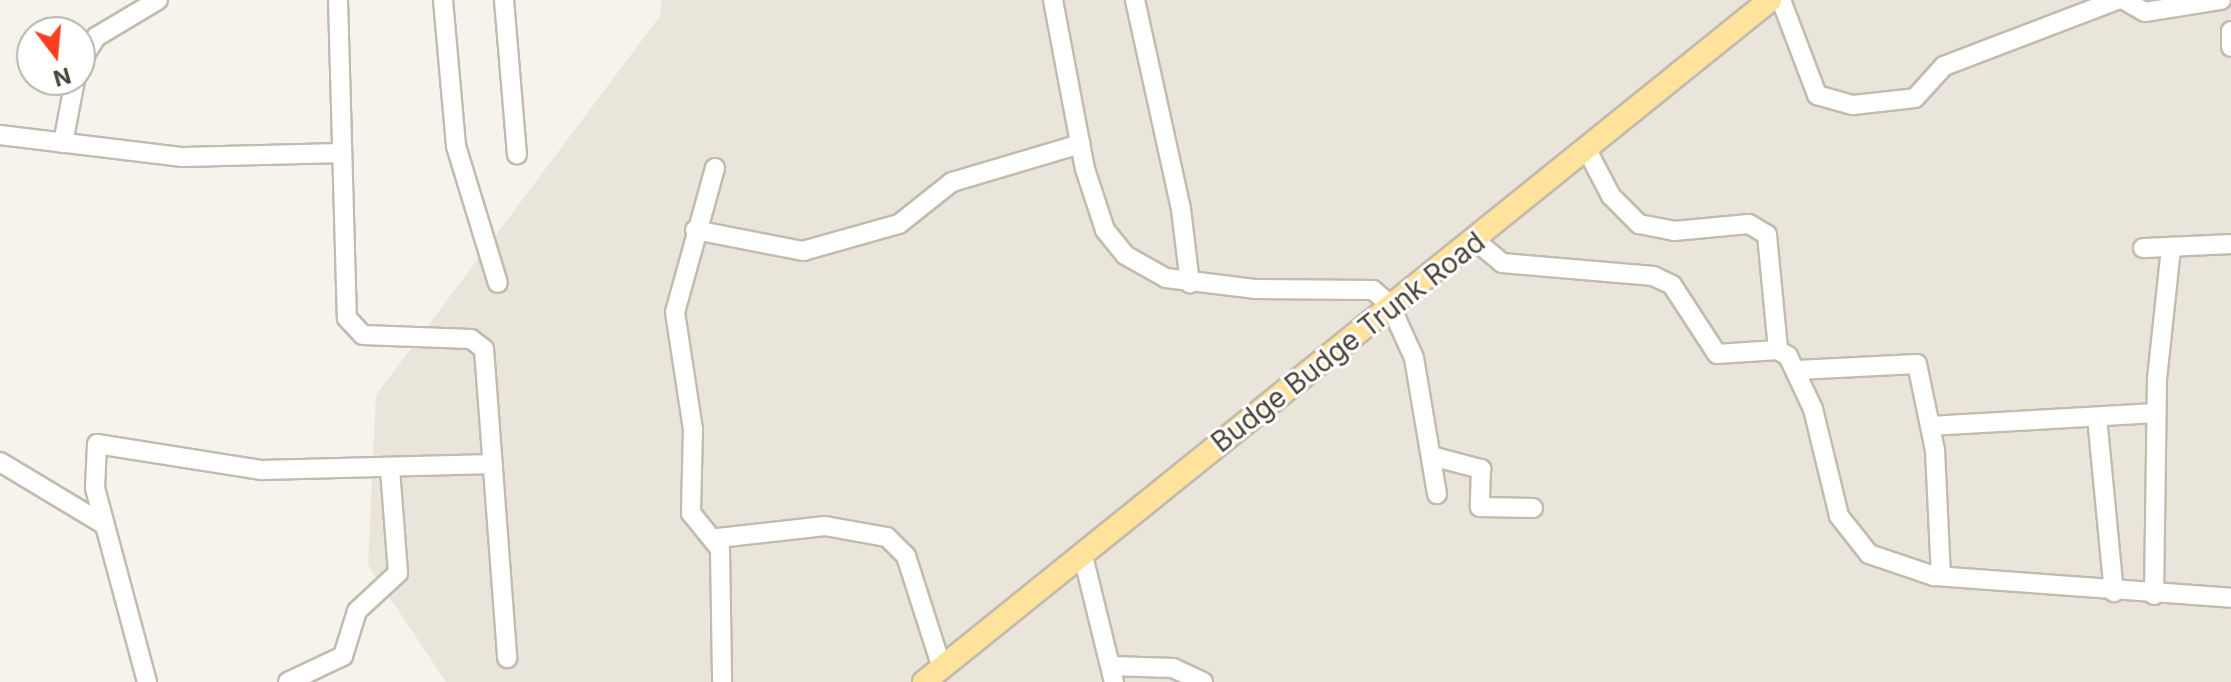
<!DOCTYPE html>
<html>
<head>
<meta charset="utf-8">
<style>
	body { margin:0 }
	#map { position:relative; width:2231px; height:682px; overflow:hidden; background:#f6f3ec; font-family:Inter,sans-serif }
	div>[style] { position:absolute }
	.residential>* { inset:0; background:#eae5da }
	.roads { filter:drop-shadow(2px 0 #c2bbae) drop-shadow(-2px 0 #c2bbae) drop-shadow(0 2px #c2bbae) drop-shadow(0 -2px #c2bbae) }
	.minor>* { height:18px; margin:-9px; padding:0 9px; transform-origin:9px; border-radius:9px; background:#fff }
	.major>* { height:22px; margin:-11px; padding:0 11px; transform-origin:11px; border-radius:11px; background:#ffe39c }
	span { translate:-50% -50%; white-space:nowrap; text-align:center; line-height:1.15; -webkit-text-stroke:6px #fff; paint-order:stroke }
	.street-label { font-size:28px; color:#4b4439 }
	.north { position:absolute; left:16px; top:16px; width:80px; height:80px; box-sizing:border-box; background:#fff; border:2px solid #b7b4b0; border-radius:50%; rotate:164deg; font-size:22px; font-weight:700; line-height:32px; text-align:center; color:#4b4439 }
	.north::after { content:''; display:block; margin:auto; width:28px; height:36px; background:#fc3f1d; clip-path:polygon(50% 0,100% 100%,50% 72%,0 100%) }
</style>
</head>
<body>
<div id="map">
	<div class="residential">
		<div style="clip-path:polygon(662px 0,2231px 0,2231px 682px,446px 682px,368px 565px,376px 395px,660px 16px)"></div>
	</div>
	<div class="roads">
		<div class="minor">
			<div style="left:338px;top:0;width:318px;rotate:88.4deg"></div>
			<div style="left:347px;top:318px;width:23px;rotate:47deg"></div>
			<div style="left:363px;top:335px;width:108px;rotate:2.1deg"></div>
			<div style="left:471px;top:339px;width:16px;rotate:38deg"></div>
			<div style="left:484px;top:349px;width:310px;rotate:85.7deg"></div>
			<div style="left:443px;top:0;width:147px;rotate:84.9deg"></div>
			<div style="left:456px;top:146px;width:143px;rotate:73deg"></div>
			<div style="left:504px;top:0;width:155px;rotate:85.2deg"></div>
			<div style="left:1053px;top:0;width:172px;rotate:79.3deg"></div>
			<div style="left:1085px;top:169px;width:64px;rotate:71.8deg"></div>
			<div style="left:1105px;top:230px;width:32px;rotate:51deg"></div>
			<div style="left:1125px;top:255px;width:47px;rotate:29.3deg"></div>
			<div style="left:1166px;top:278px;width:91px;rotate:7deg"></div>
			<div style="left:1256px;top:289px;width:117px;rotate:0.5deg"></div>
			<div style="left:1373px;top:290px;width:23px;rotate:41deg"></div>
			<div style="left:1390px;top:305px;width:58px;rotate:65.6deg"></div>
			<div style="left:1414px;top:358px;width:138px;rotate:80.4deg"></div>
			<div style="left:1135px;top:0;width:214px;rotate:77.6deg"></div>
			<div style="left:1181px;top:209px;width:75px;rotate:83.1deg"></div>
			<div style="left:1781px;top:0;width:102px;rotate:69.2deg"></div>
			<div style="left:1817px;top:95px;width:37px;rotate:16deg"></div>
			<div style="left:1853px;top:105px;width:62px;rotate:-6.4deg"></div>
			<div style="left:1915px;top:98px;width:43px;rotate:-47.8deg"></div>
			<div style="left:1944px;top:66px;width:185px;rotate:-20.9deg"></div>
			<div style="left:2124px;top:0;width:24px;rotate:30deg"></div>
			<div style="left:2145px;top:12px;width:77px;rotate:-9deg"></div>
			<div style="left:2231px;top:31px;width:16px;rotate:90deg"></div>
			<div style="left:80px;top:62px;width:30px;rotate:-57deg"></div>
			<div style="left:96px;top:37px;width:72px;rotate:-30.8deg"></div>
			<div style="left:0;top:135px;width:184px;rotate:6.9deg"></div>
			<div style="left:183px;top:157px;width:159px;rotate:-1.4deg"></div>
			<div style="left:63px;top:143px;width:64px;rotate:-79.2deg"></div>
			<div style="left:1587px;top:150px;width:52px;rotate:62.4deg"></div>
			<div style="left:1611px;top:196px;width:40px;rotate:45deg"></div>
			<div style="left:1639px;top:224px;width:36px;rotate:11deg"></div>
			<div style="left:1674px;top:231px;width:75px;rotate:-5.3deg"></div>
			<div style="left:1749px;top:224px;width:21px;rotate:31deg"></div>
			<div style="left:1767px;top:235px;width:116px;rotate:84.5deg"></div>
			<div style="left:715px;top:168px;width:149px;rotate:105.5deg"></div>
			<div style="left:675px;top:312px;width:118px;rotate:81.3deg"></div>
			<div style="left:693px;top:429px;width:84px;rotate:91.4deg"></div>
			<div style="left:691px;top:513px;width:46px;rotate:51.1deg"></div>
			<div style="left:720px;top:549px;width:133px;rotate:89.1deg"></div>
			<div style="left:695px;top:230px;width:110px;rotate:11deg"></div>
			<div style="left:803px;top:251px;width:100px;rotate:-15.7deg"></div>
			<div style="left:899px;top:224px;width:68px;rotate:-38.4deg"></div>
			<div style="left:952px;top:182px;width:134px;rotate:-16.5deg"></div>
			<div style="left:1476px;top:241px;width:34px;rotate:40deg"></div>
			<div style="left:1502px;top:263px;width:152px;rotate:4.9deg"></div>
			<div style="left:1653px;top:276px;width:21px;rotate:25deg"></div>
			<div style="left:1672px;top:285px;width:82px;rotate:56.9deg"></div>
			<div style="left:1717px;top:354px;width:61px;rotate:-3.8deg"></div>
			<div style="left:1778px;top:350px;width:12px;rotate:31deg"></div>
			<div style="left:1788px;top:356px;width:59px;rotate:64.7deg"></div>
			<div style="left:1813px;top:409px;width:110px;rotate:76.3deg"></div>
			<div style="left:1839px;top:516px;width:48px;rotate:51.7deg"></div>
			<div style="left:1869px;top:554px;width:69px;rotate:18.7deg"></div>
			<div style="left:1934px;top:576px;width:298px;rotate:4.2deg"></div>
			<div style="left:2143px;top:248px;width:88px;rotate:-2.6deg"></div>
			<div style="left:1797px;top:370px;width:120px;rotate:-2.9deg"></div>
			<div style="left:1917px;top:364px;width:88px;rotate:78.2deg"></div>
			<div style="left:1935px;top:450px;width:126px;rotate:87.3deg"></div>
			<div style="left:2097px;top:417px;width:176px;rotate:84.5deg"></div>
			<div style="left:1930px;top:426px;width:226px;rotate:-3.3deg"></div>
			<div style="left:1435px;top:457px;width:48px;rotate:14.6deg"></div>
			<div style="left:1481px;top:469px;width:38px;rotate:92deg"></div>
			<div style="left:1480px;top:507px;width:53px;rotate:1.1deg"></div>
			<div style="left:0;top:462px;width:122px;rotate:31deg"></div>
			<div style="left:718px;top:538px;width:108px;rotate:-6.4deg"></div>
			<div style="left:825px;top:526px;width:63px;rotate:10.1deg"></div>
			<div style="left:887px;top:537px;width:27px;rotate:45deg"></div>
			<div style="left:906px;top:556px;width:118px;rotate:72.2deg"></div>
			<div style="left:1083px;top:556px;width:130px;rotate:76.2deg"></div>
			<div style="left:2154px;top:595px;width:216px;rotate:-89.2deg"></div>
			<div style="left:2157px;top:379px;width:133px;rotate:-83.9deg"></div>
			<div style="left:1111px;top:666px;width:62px;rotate:1.8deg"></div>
			<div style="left:1173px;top:668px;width:33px;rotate:25deg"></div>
			<div style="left:147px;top:682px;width:201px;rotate:-105deg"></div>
			<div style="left:95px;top:488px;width:44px;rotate:-87.4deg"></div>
			<div style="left:97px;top:444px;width:167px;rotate:9deg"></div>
			<div style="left:262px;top:470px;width:231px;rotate:-1.5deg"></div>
			<div style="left:288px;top:682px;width:61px;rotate:-25.3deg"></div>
			<div style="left:343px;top:656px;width:47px;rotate:-72.7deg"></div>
			<div style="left:357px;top:611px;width:56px;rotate:-42.8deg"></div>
			<div style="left:398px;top:573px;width:103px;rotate:-94.4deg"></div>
		</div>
		<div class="major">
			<div style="left:924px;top:682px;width:1087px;rotate:-38.87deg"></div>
		</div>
	</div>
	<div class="street-label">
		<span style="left:1348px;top:342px;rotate:-38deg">Budge Budge Trunk Road</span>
	</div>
	<div class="north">N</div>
</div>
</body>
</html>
